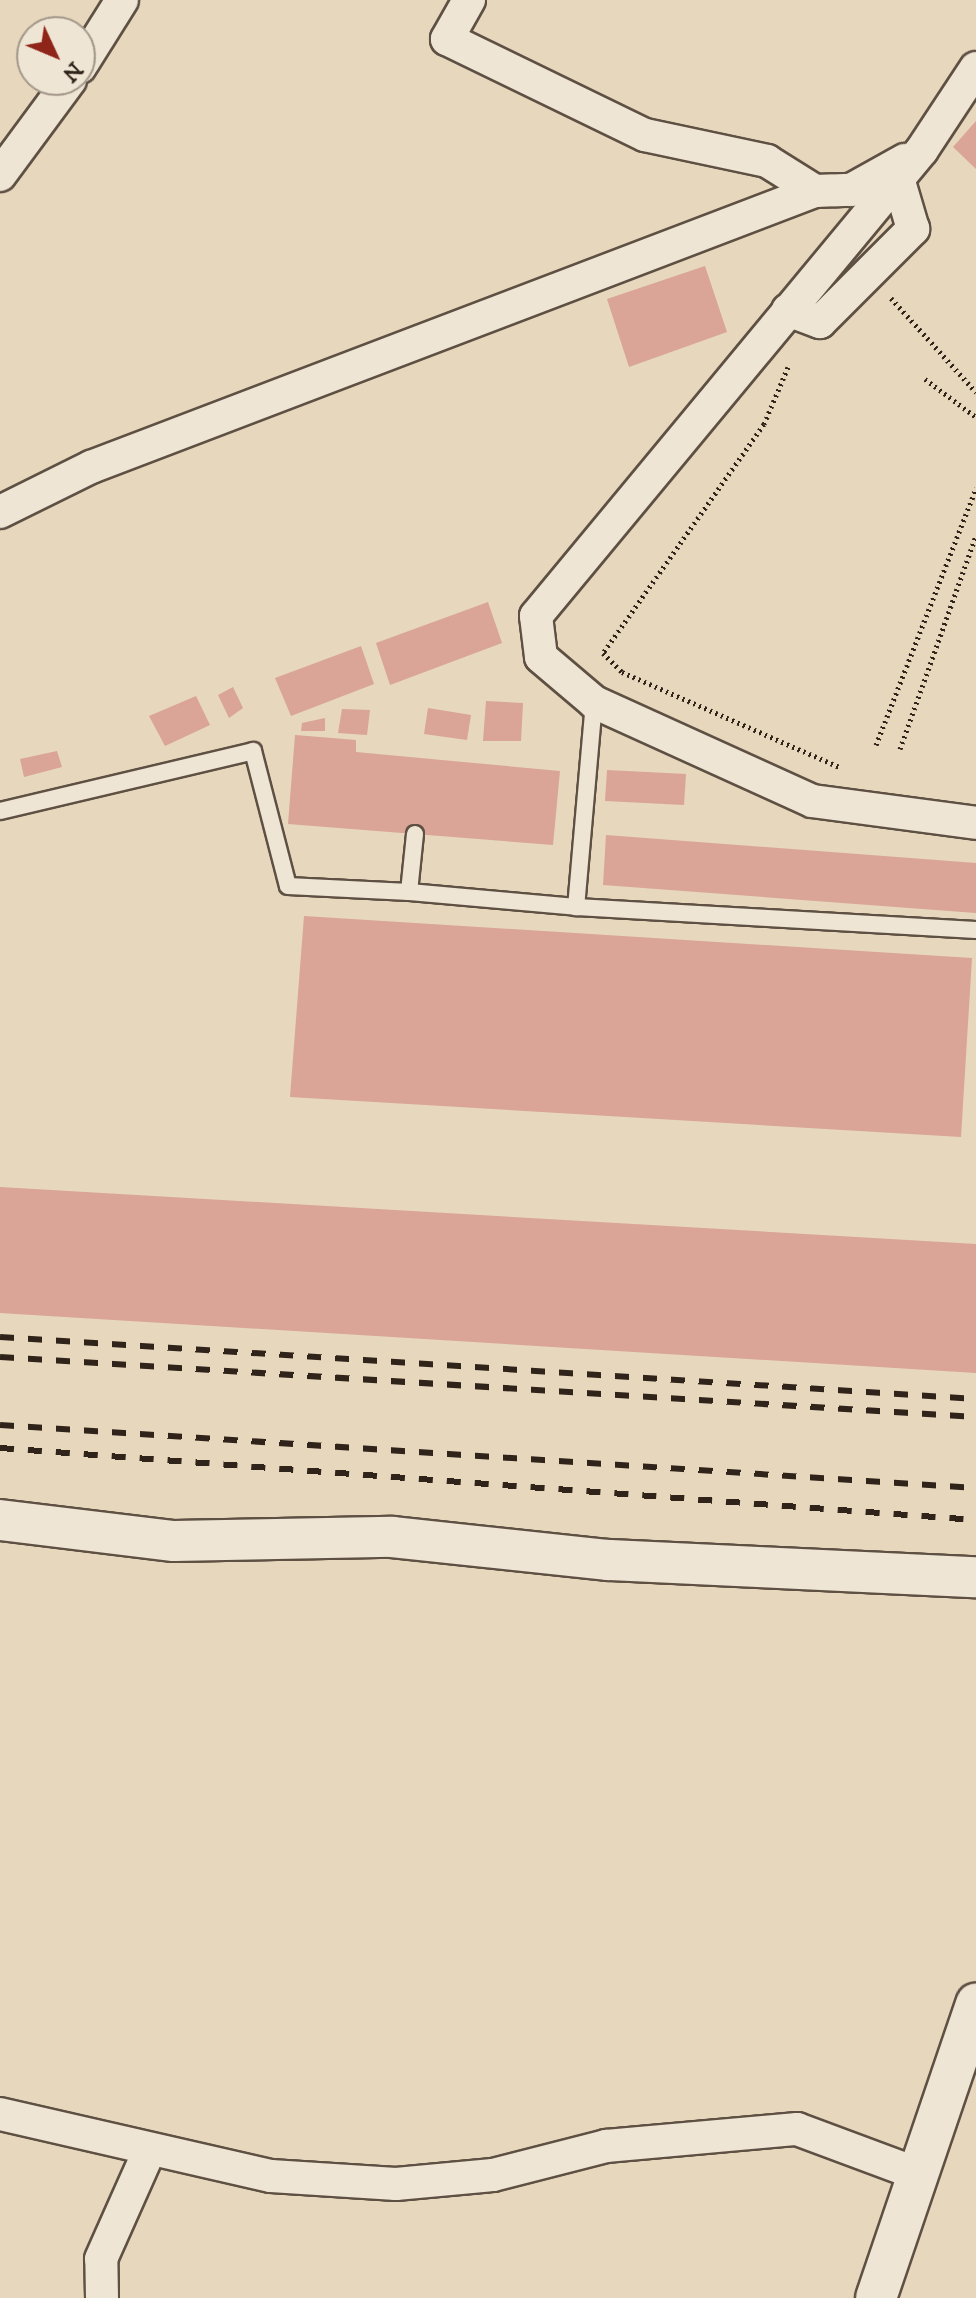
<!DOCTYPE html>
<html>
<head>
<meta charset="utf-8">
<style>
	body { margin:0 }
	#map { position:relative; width:976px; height:2298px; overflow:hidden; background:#e6d7bd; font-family:"IM FELL DW Pica",serif }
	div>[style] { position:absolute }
	.building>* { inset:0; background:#daa496 }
	.path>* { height:5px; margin-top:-2.5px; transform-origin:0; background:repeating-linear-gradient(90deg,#30231a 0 2px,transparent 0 6px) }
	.roads { filter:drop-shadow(2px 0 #5e5043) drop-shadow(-2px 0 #5e5043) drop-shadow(0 2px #5e5043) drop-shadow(0 -2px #5e5043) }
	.service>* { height:16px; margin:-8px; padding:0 8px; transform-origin:8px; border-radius:8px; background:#efe5d4 }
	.minor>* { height:32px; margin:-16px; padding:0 16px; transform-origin:16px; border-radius:16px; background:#efe5d4 }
	.tertiary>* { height:40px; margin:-20px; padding:0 20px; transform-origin:20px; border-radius:20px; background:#efe5d4 }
	.rail>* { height:6px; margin-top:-3px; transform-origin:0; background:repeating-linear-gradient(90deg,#30231a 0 14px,transparent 0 28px) }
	span { translate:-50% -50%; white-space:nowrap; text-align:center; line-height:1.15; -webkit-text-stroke:6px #efe5d4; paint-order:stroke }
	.north { position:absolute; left:16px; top:16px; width:80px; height:80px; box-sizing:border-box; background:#efe5d4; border:2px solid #a3978a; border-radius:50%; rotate:134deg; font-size:22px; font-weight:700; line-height:32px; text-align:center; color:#30231a }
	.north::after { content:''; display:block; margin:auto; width:28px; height:36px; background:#8f2418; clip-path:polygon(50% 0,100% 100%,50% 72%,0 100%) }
</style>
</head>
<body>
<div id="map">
	<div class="building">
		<div style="clip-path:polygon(976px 121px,976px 169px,953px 147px)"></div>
		<div style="clip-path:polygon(705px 266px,727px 332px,629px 367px,607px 299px)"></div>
		<div style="clip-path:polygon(488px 602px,502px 643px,390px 685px,376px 643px)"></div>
		<div style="clip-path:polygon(361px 646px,374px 684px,291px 716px,275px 678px)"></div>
		<div style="clip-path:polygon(233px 687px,243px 708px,229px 718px,218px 695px)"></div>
		<div style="clip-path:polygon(196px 696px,210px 725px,165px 746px,149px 716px)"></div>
		<div style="clip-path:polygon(486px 701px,523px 703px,521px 741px,483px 741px)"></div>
		<div style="clip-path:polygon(428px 708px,471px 715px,467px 740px,424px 734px)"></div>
		<div style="clip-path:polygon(342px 709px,370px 710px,367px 735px,338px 733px)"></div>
		<div style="clip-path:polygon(325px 718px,325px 731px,301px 731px,302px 723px)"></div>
		<div style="clip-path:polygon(295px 735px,356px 740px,356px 752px,560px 771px,553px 845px,288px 824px)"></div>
		<div style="clip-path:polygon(57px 751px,62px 767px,24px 777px,20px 759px)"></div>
		<div style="clip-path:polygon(607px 770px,686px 774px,684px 805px,605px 801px)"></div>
		<div style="clip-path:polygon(606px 835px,976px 863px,976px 913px,603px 885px)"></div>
		<div style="clip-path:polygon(304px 916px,972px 958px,961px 1137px,290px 1097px)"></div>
		<div style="clip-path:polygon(0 1187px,976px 1244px,976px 1373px,0 1313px)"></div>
	</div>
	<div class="path">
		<div style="left:891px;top:298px;width:127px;rotate:47.9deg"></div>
		<div style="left:788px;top:367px;width:62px;rotate:112.8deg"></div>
		<div style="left:764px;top:424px;width:280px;rotate:125.1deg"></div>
		<div style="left:603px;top:653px;width:27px;rotate:45deg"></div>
		<div style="left:622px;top:672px;width:237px;rotate:23.6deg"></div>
		<div style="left:925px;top:379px;width:64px;rotate:36.7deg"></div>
		<div style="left:876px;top:745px;width:276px;rotate:-68.7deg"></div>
		<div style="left:900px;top:749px;width:227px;rotate:-70.4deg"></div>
	</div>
	<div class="roads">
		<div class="service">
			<div style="left:594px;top:702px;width:206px;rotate:95deg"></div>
			<div style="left:576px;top:907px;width:401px;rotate:3.3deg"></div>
			<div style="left:0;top:811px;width:260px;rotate:-13.3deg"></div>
			<div style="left:253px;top:751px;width:139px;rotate:75.5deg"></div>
			<div style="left:288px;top:886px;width:121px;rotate:2.8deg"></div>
			<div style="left:415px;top:834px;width:58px;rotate:95.9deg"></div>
			<div style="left:409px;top:892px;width:168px;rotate:5.1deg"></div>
		</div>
		<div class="minor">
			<div style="left:469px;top:0;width:45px;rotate:119.4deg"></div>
			<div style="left:447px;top:39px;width:220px;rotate:25.9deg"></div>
			<div style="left:645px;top:135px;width:125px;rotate:12deg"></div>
			<div style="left:767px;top:161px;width:57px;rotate:32deg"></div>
			<div style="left:80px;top:67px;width:79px;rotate:-57.9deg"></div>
			<div style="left:976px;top:68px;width:98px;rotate:123.4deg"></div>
			<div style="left:922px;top:150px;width:605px;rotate:129.64deg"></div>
			<div style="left:536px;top:616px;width:41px;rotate:83deg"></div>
			<div style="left:541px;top:657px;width:70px;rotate:40.3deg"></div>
			<div style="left:594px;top:702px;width:239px;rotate:24.4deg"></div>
			<div style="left:812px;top:801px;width:165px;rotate:7.6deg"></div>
			<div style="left:0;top:175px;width:118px;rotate:-53.6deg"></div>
			<div style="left:788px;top:310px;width:34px;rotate:21deg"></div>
			<div style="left:820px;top:322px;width:132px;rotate:-45deg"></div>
			<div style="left:913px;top:229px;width:53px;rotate:-106.4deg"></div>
			<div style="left:0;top:512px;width:102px;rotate:-26.3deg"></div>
			<div style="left:91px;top:467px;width:775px;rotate:-20.87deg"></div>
			<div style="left:815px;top:191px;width:36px;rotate:-2deg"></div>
			<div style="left:851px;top:190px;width:62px;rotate:-29.1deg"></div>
			<div style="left:0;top:2114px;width:278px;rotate:12.9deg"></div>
			<div style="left:271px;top:2176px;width:125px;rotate:3.7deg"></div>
			<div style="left:396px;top:2184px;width:97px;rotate:-5.3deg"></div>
			<div style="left:493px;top:2175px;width:117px;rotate:-14.4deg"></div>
			<div style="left:606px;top:2146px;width:192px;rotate:-5.1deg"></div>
			<div style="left:797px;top:2129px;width:129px;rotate:20.4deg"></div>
			<div style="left:102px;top:2298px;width:39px;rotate:-91deg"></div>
			<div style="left:101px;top:2259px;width:118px;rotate:-66deg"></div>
		</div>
		<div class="tertiary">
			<div style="left:0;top:1520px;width:175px;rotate:6.9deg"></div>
			<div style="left:174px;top:1541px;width:218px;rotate:-1.1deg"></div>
			<div style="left:392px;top:1537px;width:218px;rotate:6.1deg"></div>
			<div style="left:609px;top:1560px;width:367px;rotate:2.7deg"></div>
			<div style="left:876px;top:2298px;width:311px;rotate:-71.2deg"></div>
		</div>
	</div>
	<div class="rail">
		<div style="left:0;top:1337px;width:978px;rotate:3.63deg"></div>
		<div style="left:0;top:1357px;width:978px;rotate:3.52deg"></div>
		<div style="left:0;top:1425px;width:978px;rotate:3.69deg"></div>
		<div style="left:0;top:1448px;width:979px;rotate:4.22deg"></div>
	</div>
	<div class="north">N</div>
</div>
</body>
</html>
